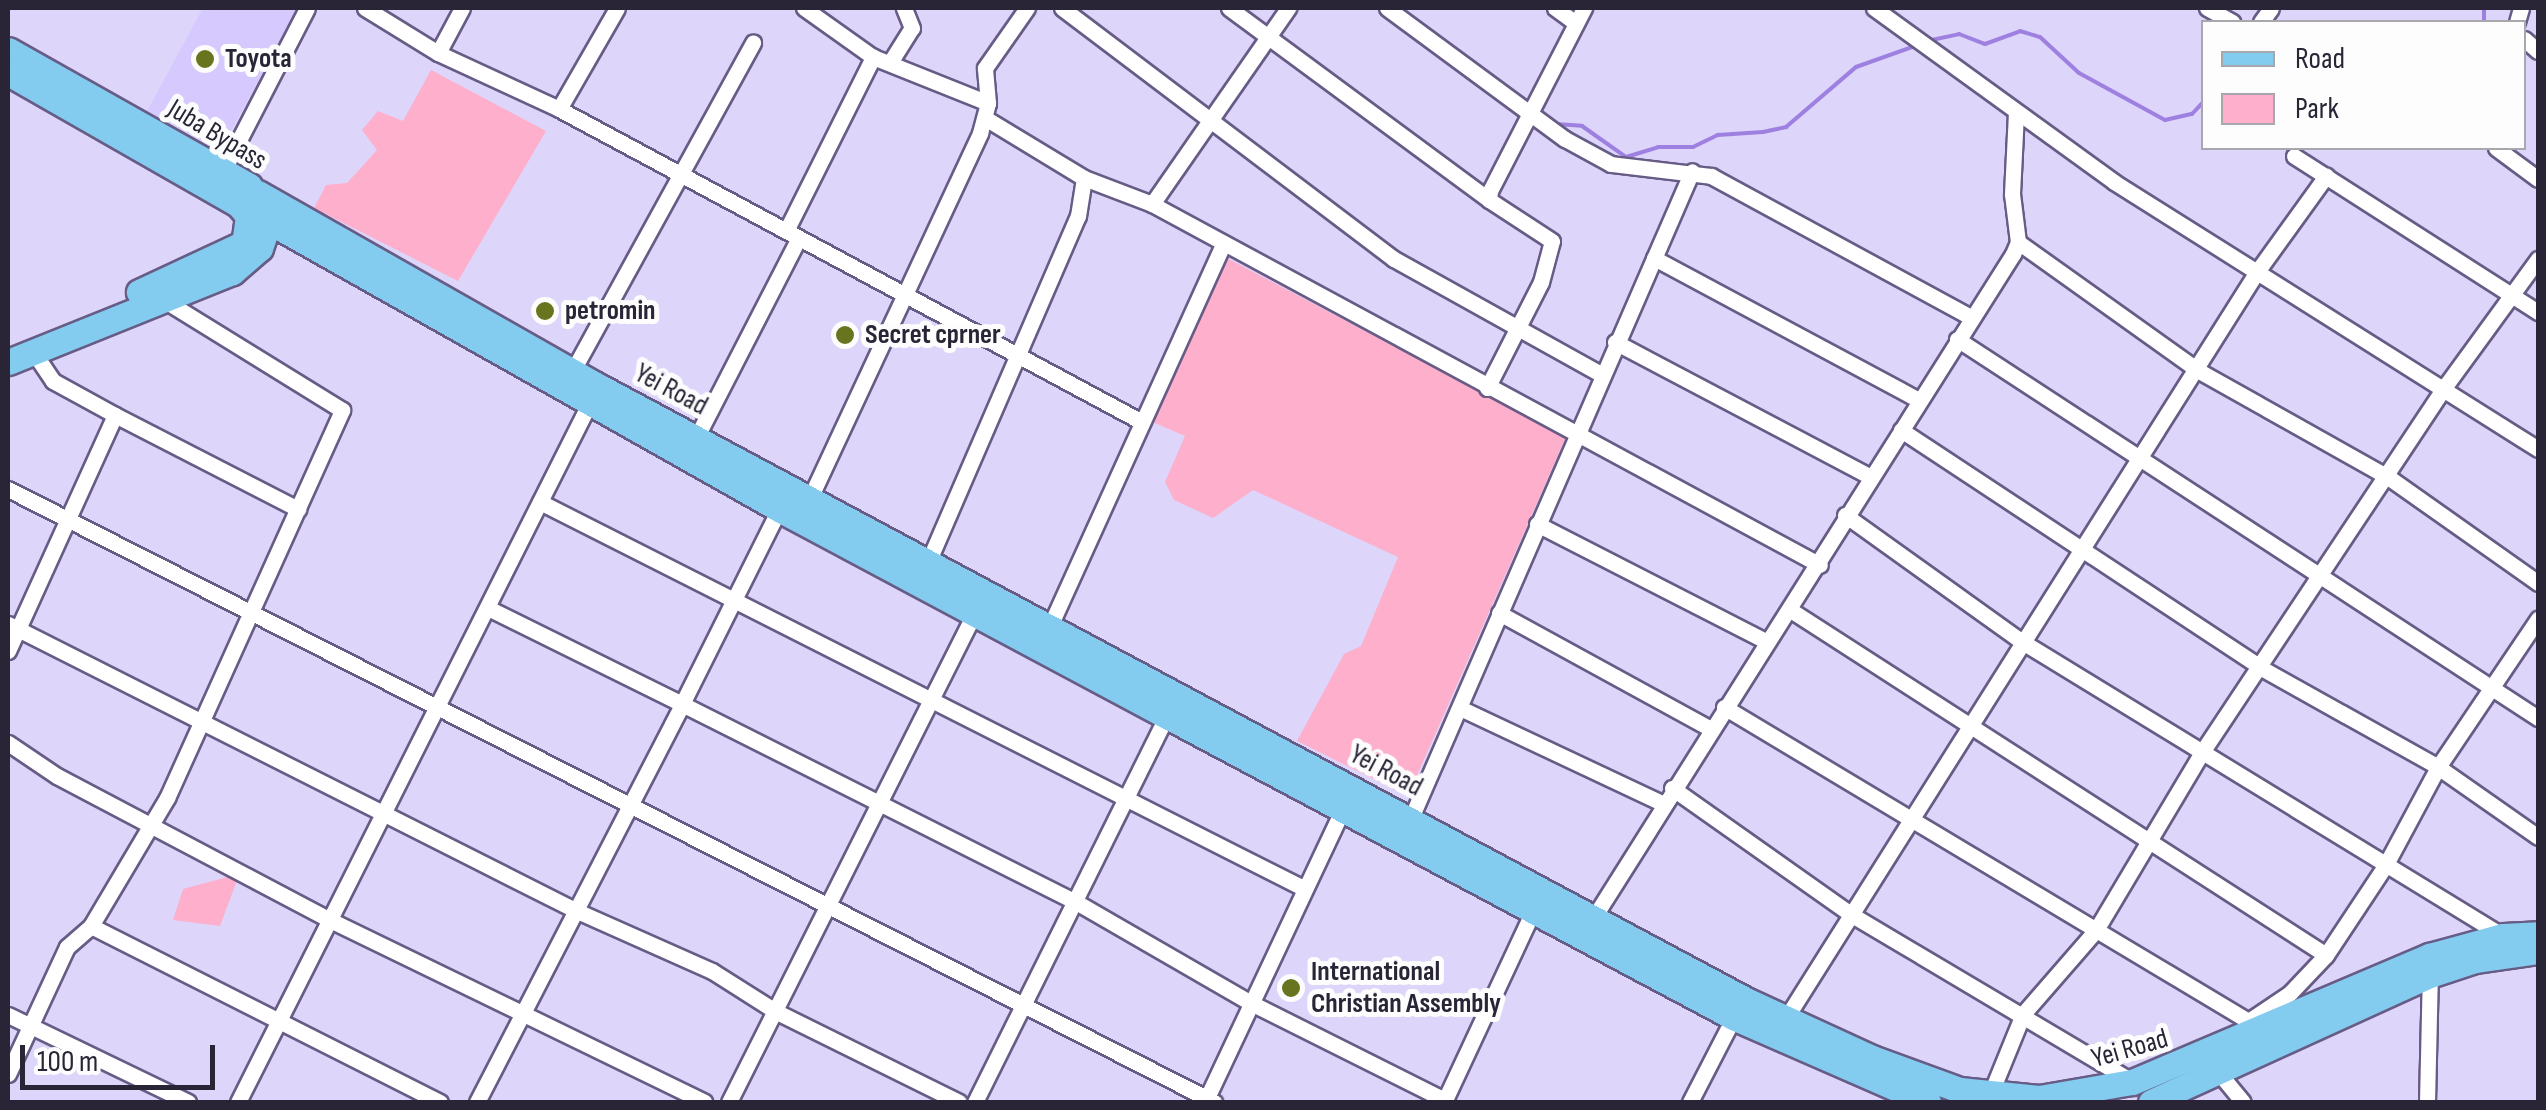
<!DOCTYPE html>
<html>
<head>
<meta charset="utf-8">
<style>
	body { margin:0 }
	#map { position:relative; width:2546px; height:1110px; overflow:hidden; background:#ded5fb; font-family:"Sofia Sans Condensed",sans-serif }
	div>[style] { position:absolute }
	.built>* { inset:0; background:#d6c9fe }
	.green>* { inset:0; background:#feafcb }
	.stream>* { height:4px; margin:-2px; padding:0 2px; transform-origin:2px; border-radius:2px; background:#9e80e1 }
	.roads { filter:drop-shadow(2px 0 #675c85) drop-shadow(-2px 0 #675c85) drop-shadow(0 2px #675c85) drop-shadow(0 -2px #675c85) }
	.street>* { height:15px; margin:-7.5px; padding:0 7.5px; transform-origin:7.5px; border-radius:7.5px; background:#fff }
	.primary>* { height:25px; margin:-12.5px; padding:0 12.5px; transform-origin:12.5px; border-radius:12.5px; background:#84cbf0 }
	.dots>* { width:28px; height:28px; translate:-50% -50%; box-sizing:border-box; border:5px solid #fcfdfc; border-radius:50% }
	span { translate:-50% -50%; white-space:nowrap; text-align:center; line-height:1.15; -webkit-text-stroke:10px #fcfdfc; paint-order:stroke }
	.poi-label { font-size:28px; color:#292536; font-weight:700 }
	.left { translate:0 -50%; text-align:left }
	.street-label { font-size:28px; color:#292536 }
	.frame { position:absolute; inset:0; border:10px solid #292536; pointer-events:none }
	.legend { position:absolute; left:2201px; top:20px; width:325px; height:130px; box-sizing:border-box; background:#fcfdfc; border:2px solid #a8a7ad; margin:0; padding:12px 18px; list-style:none; font-size:30px; color:#292536 }
	.legend li { display:flex; align-items:center; gap:20px; height:50px }
	.legend b { width:50px; border:2px solid #a8a7ad }
	.scale { position:absolute; left:20px; top:1045px; width:195px; height:45px; box-sizing:border-box; border:5px solid #292536; border-top:0; padding-left:12px; font-size:30px; line-height:35px; white-space:nowrap; color:#292536; -webkit-text-stroke:8px #fcfdfc; paint-order:stroke }
</style>
</head>
<body>
<div id="map">
	<div class="built">
		<div style="clip-path:polygon(203px 8px,298px 8px,220px 151px,147px 111px)"></div>
	</div>
	<div class="green">
		<div style="clip-path:polygon(431px 70px,546px 131px,458px 281px,314px 208px,326px 185px,347px 183px,377px 150px,362px 130px,378px 111px,403px 121px)"></div>
		<div style="clip-path:polygon(1223px 256px,1566px 437px,1408px 796px,1297px 741px,1344px 654px,1361px 646px,1398px 557px,1253px 490px,1213px 518px,1174px 500px,1165px 482px,1185px 436px,1150px 421px)"></div>
		<div style="clip-path:polygon(231px 876px,236px 883px,220px 926px,173px 920px,183px 889px)"></div>
	</div>
	<div class="stream">
		<div style="left:2484px;top:8px;width:14px;rotate:90deg"></div>
		<div style="left:1927px;top:41px;width:33px;rotate:-12deg"></div>
		<div style="left:1959px;top:34px;width:28px;rotate:21deg"></div>
		<div style="left:1985px;top:44px;width:37px;rotate:-20deg"></div>
		<div style="left:2020px;top:31px;width:21px;rotate:17deg"></div>
		<div style="left:2040px;top:37px;width:53px;rotate:42.7deg"></div>
		<div style="left:2079px;top:73px;width:98px;rotate:28.7deg"></div>
		<div style="left:2165px;top:120px;width:28px;rotate:-13deg"></div>
		<div style="left:2192px;top:114px;width:18px;rotate:-47deg"></div>
		<div style="left:1556px;top:124px;width:26px;rotate:4deg"></div>
		<div style="left:1582px;top:126px;width:54px;rotate:35.2deg"></div>
		<div style="left:1626px;top:157px;width:34px;rotate:-17deg"></div>
		<div style="left:1658px;top:147px;width:35px"></div>
		<div style="left:1693px;top:147px;width:28px;rotate:-26deg"></div>
		<div style="left:1718px;top:135px;width:45px;rotate:-3.8deg"></div>
		<div style="left:1763px;top:132px;width:24px;rotate:-12deg"></div>
		<div style="left:1786px;top:127px;width:92px;rotate:-40.6deg"></div>
		<div style="left:1856px;top:67px;width:66px;rotate:-19.5deg"></div>
	</div>
	<div class="roads">
		<div class="street">
			<div style="left:365px;top:8px;width:86px;rotate:31.7deg"></div>
			<div style="left:438px;top:53px;width:133px;rotate:24.8deg"></div>
			<div style="left:559px;top:109px;width:662px;rotate:28.23deg"></div>
			<div style="left:804px;top:8px;width:85px;rotate:35.4deg"></div>
			<div style="left:873px;top:57px;width:124px;rotate:21.8deg"></div>
			<div style="left:1062px;top:8px;width:416px;rotate:37.1deg"></div>
			<div style="left:1394px;top:259px;width:237px;rotate:29.1deg"></div>
			<div style="left:1229px;top:8px;width:323px;rotate:36.4deg"></div>
			<div style="left:1387px;top:8px;width:221px;rotate:36.4deg"></div>
			<div style="left:1565px;top:139px;width:52px;rotate:28.5deg"></div>
			<div style="left:1611px;top:164px;width:101px;rotate:6.8deg"></div>
			<div style="left:1711px;top:176px;width:297px;rotate:28.5deg"></div>
			<div style="left:1555px;top:8px;width:24px;rotate:36deg"></div>
			<div style="left:1874px;top:8px;width:296px;rotate:35.9deg"></div>
			<div style="left:2114px;top:182px;width:501px;rotate:32.2deg"></div>
			<div style="left:2207px;top:8px;width:29px;rotate:29deg"></div>
			<div style="left:2261px;top:22px;width:17px;rotate:-54deg"></div>
			<div style="left:2517px;top:22px;width:15px;rotate:-74deg"></div>
			<div style="left:2524px;top:39px;width:18px;rotate:41deg"></div>
			<div style="left:438px;top:53px;width:51px;rotate:-61.9deg"></div>
			<div style="left:891px;top:61px;width:39px;rotate:-58deg"></div>
			<div style="left:912px;top:28px;width:22px;rotate:-112deg"></div>
			<div style="left:559px;top:109px;width:116px;rotate:-60.1deg"></div>
			<div style="left:2496px;top:148px;width:52px;rotate:36.4deg"></div>
			<div style="left:2294px;top:156px;width:290px;rotate:32.6deg"></div>
			<div style="left:223px;top:171px;width:183px;rotate:-62.7deg"></div>
			<div style="left:1084px;top:178px;width:73px;rotate:20.9deg"></div>
			<div style="left:1152px;top:204px;width:759px;rotate:28.39deg"></div>
			<div style="left:1152px;top:204px;width:239px;rotate:-55.2deg"></div>
			<div style="left:786px;top:231px;width:195px;rotate:-63.4deg"></div>
			<div style="left:2018px;top:242px;width:222px;rotate:35.5deg"></div>
			<div style="left:2199px;top:371px;width:217px;rotate:29.3deg"></div>
			<div style="left:2388px;top:477px;width:184px;rotate:35.2deg"></div>
			<div style="left:1654px;top:258px;width:301px;rotate:28.2deg"></div>
			<div style="left:1957px;top:339px;width:694px;rotate:33.12deg"></div>
			<div style="left:1615px;top:342px;width:289px;rotate:27.8deg"></div>
			<div style="left:572px;top:372px;width:376px;rotate:-61.2deg"></div>
			<div style="left:1487px;top:388px;width:119px;rotate:-63deg"></div>
			<div style="left:1541px;top:282px;width:42px;rotate:-75deg"></div>
			<div style="left:1552px;top:241px;width:75px;rotate:-146.9deg"></div>
			<div style="left:1489px;top:200px;width:9px;rotate:-84deg"></div>
			<div style="left:1490px;top:191px;width:206px;rotate:-62.8deg"></div>
			<div style="left:115px;top:415px;width:206px;rotate:27.2deg"></div>
			<div style="left:1901px;top:430px;width:434px;rotate:33.4deg"></div>
			<div style="left:2263px;top:669px;width:201px;rotate:29.2deg"></div>
			<div style="left:2438px;top:767px;width:122px;rotate:35deg"></div>
			<div style="left:696px;top:438px;width:225px;rotate:-62.8deg"></div>
			<div style="left:8px;top:489px;width:1353px;rotate:26.94deg"></div>
			<div style="left:810px;top:498px;width:403px;rotate:-65deg"></div>
			<div style="left:980px;top:133px;width:31px;rotate:-75deg"></div>
			<div style="left:988px;top:103px;width:35px;rotate:-95deg"></div>
			<div style="left:985px;top:68px;width:73px;rotate:-55deg"></div>
			<div style="left:540px;top:502px;width:857px;rotate:26.83deg"></div>
			<div style="left:1845px;top:515px;width:216px;rotate:35.6deg"></div>
			<div style="left:2021px;top:641px;width:565px;rotate:31.47deg"></div>
			<div style="left:1537px;top:524px;width:257px;rotate:27.1deg"></div>
			<div style="left:929px;top:560px;width:375px;rotate:-66.6deg"></div>
			<div style="left:1078px;top:216px;width:38px;rotate:-81deg"></div>
			<div style="left:1084px;top:178px;width:116px;rotate:-148.8deg"></div>
			<div style="left:488px;top:608px;width:216px;rotate:26.3deg"></div>
			<div style="left:682px;top:704px;width:225px;rotate:-63.5deg"></div>
			<div style="left:1792px;top:611px;width:635px;rotate:32.79deg"></div>
			<div style="left:1499px;top:613px;width:239px;rotate:28.7deg"></div>
			<div style="left:8px;top:624px;width:637px;rotate:26.77deg"></div>
			<div style="left:577px;top:911px;width:148px;rotate:24deg"></div>
			<div style="left:712px;top:971px;width:75px;rotate:32.4deg"></div>
			<div style="left:775px;top:1011px;width:205px;rotate:26.3deg"></div>
			<div style="left:1050px;top:626px;width:419px;rotate:-65.6deg"></div>
			<div style="left:8px;top:651px;width:259px;rotate:-65.6deg"></div>
			<div style="left:115px;top:415px;width:71px;rotate:-151.3deg"></div>
			<div style="left:53px;top:381px;width:32px;rotate:-124deg"></div>
			<div style="left:1724px;top:707px;width:625px;rotate:30.92deg"></div>
			<div style="left:1460px;top:708px;width:223px;rotate:25.2deg"></div>
			<div style="left:8px;top:743px;width:59px;rotate:34deg"></div>
			<div style="left:57px;top:776px;width:309px;rotate:27.8deg"></div>
			<div style="left:330px;top:920px;width:416px;rotate:25.9deg"></div>
			<div style="left:1672px;top:788px;width:220px;rotate:35.2deg"></div>
			<div style="left:1852px;top:915px;width:326px;rotate:30.7deg"></div>
			<div style="left:1411px;top:818px;width:705px;rotate:-66.52deg"></div>
			<div style="left:1594px;top:917px;width:784px;rotate:-57.71deg"></div>
			<div style="left:2013px;top:254px;width:13px;rotate:-67deg"></div>
			<div style="left:2018px;top:242px;width:48px;rotate:-97.1deg"></div>
			<div style="left:2012px;top:194px;width:82px;rotate:-87.2deg"></div>
			<div style="left:91px;top:926px;width:391px;rotate:26.8deg"></div>
			<div style="left:8px;top:1015px;width:200px;rotate:25.8deg"></div>
			<div style="left:1786px;top:1018px;width:881px;rotate:-57.75deg"></div>
			<div style="left:2256px;top:273px;width:120px;rotate:-54.2deg"></div>
			<div style="left:2250px;top:1020px;width:48px;rotate:-34deg"></div>
			<div style="left:2290px;top:993px;width:52px;rotate:-46.5deg"></div>
			<div style="left:2326px;top:955px;width:107px;rotate:-56.5deg"></div>
			<div style="left:2385px;top:866px;width:112px;rotate:-61.8deg"></div>
			<div style="left:2438px;top:767px;width:179px;rotate:-56deg"></div>
			<div style="left:2214px;top:1067px;width:45px;rotate:50.4deg"></div>
			<div style="left:8px;top:1074px;width:140px;rotate:-65.1deg"></div>
			<div style="left:67px;top:947px;width:32px;rotate:-41deg"></div>
			<div style="left:91px;top:926px;width:149px;rotate:-59.3deg"></div>
			<div style="left:167px;top:798px;width:426px;rotate:-65.7deg"></div>
			<div style="left:342px;top:410px;width:206px;rotate:-148.3deg"></div>
			<div style="left:1990px;top:1095px;width:87px;rotate:-67.8deg"></div>
			<div style="left:2023px;top:1014px;width:111px;rotate:-49deg"></div>
			<div style="left:2096px;top:930px;width:207px;rotate:-59.2deg"></div>
			<div style="left:2202px;top:752px;width:441px;rotate:-56.4deg"></div>
			<div style="left:2446px;top:385px;width:156px;rotate:-53.9deg"></div>
			<div style="left:238px;top:1102px;width:781px;rotate:-63.3deg"></div>
			<div style="left:477px;top:1102px;width:448px;rotate:-62.7deg"></div>
			<div style="left:682px;top:704px;width:441px;rotate:26.7deg"></div>
			<div style="left:1076px;top:902px;width:202px;rotate:30deg"></div>
			<div style="left:1251px;top:1003px;width:217px;rotate:26.6deg"></div>
			<div style="left:729px;top:1102px;width:553px;rotate:-63.34deg"></div>
			<div style="left:975px;top:1102px;width:436px;rotate:-63.6deg"></div>
			<div style="left:1205px;top:1102px;width:331px;rotate:-64.8deg"></div>
			<div style="left:1444px;top:1102px;width:215px;rotate:-65deg"></div>
			<div style="left:1690px;top:1102px;width:100px;rotate:-62.7deg"></div>
			<div style="left:2427px;top:1102px;width:133px;rotate:-88.7deg"></div>
		</div>
		<div class="primary">
			<div style="left:8px;top:50px;width:277px;rotate:29.4deg"></div>
			<div style="left:249px;top:186px;width:41px;rotate:60.9deg"></div>
			<div style="left:269px;top:222px;width:28px;rotate:109deg"></div>
			<div style="left:260px;top:248px;width:37px;rotate:139deg"></div>
			<div style="left:232px;top:272px;width:241px;rotate:158.1deg"></div>
			<div style="left:8px;top:73px;width:265px;rotate:29.7deg"></div>
			<div style="left:238px;top:204px;width:16px;rotate:50deg"></div>
			<div style="left:248px;top:216px;width:27px;rotate:98deg"></div>
			<div style="left:244px;top:243px;width:116px;rotate:155deg"></div>
			<div style="left:258px;top:193px;width:389px;rotate:29.6deg"></div>
			<div style="left:596px;top:385px;width:1304px;rotate:28.14deg"></div>
			<div style="left:1746px;top:1000px;width:139px;rotate:24.7deg"></div>
			<div style="left:1872px;top:1058px;width:94px;rotate:20deg"></div>
			<div style="left:1960px;top:1090px;width:79px;rotate:5.8deg"></div>
			<div style="left:2039px;top:1098px;width:94px;rotate:-9.8deg"></div>
			<div style="left:2132px;top:1082px;width:323px;rotate:-23deg"></div>
			<div style="left:2429px;top:956px;width:77px;rotate:-15.1deg"></div>
			<div style="left:2503px;top:936px;width:35px;rotate:-3deg"></div>
			<div style="left:238px;top:204px;width:621px;rotate:29.41deg"></div>
			<div style="left:779px;top:509px;width:440px;rotate:28.1deg"></div>
			<div style="left:1167px;top:716px;width:641px;rotate:28deg"></div>
			<div style="left:1733px;top:1017px;width:213px;rotate:23.6deg"></div>
			<div style="left:2151px;top:1102px;width:307px;rotate:-24.5deg"></div>
			<div style="left:2430px;top:975px;width:47px;rotate:-18.4deg"></div>
			<div style="left:2475px;top:960px;width:64px;rotate:-8.1deg"></div>
		</div>
	</div>
	<div class="dots">
		<div style="left:205px;top:59px;background:#69741e"></div>
		<div style="left:545px;top:311px;background:#69741e"></div>
		<div style="left:845px;top:335px;background:#69741e"></div>
		<div style="left:1291px;top:988px;background:#69741e"></div>
	</div>
	<div class="poi-label">
		<span class="left" style="left:225px;top:59px">Toyota</span>
		<span class="left" style="left:565px;top:311px">petromin</span>
		<span class="left" style="left:865px;top:335px">Secret cprner</span>
		<span class="left" style="left:1311px;top:988px">International<br>Christian Assembly</span>
	</div>
	<div class="street-label">
		<span style="left:217px;top:135px;rotate:31deg">Juba Bypass</span>
		<span style="left:671px;top:390px;rotate:28deg">Yei Road</span>
		<span style="left:1386px;top:771px;rotate:28deg">Yei Road</span>
		<span style="left:2130px;top:1049px;rotate:-16deg">Yei Road</span>
	</div>
	<div class="frame"></div>
	<ul class="legend">
	<li><b style="height:12px;background:#84cbf0"></b>Road</li>
	<li><b style="height:28px;background:#feafcb"></b>Park</li>
	</ul>
	<div class="scale">100 m</div>
</div>
</body>
</html>
